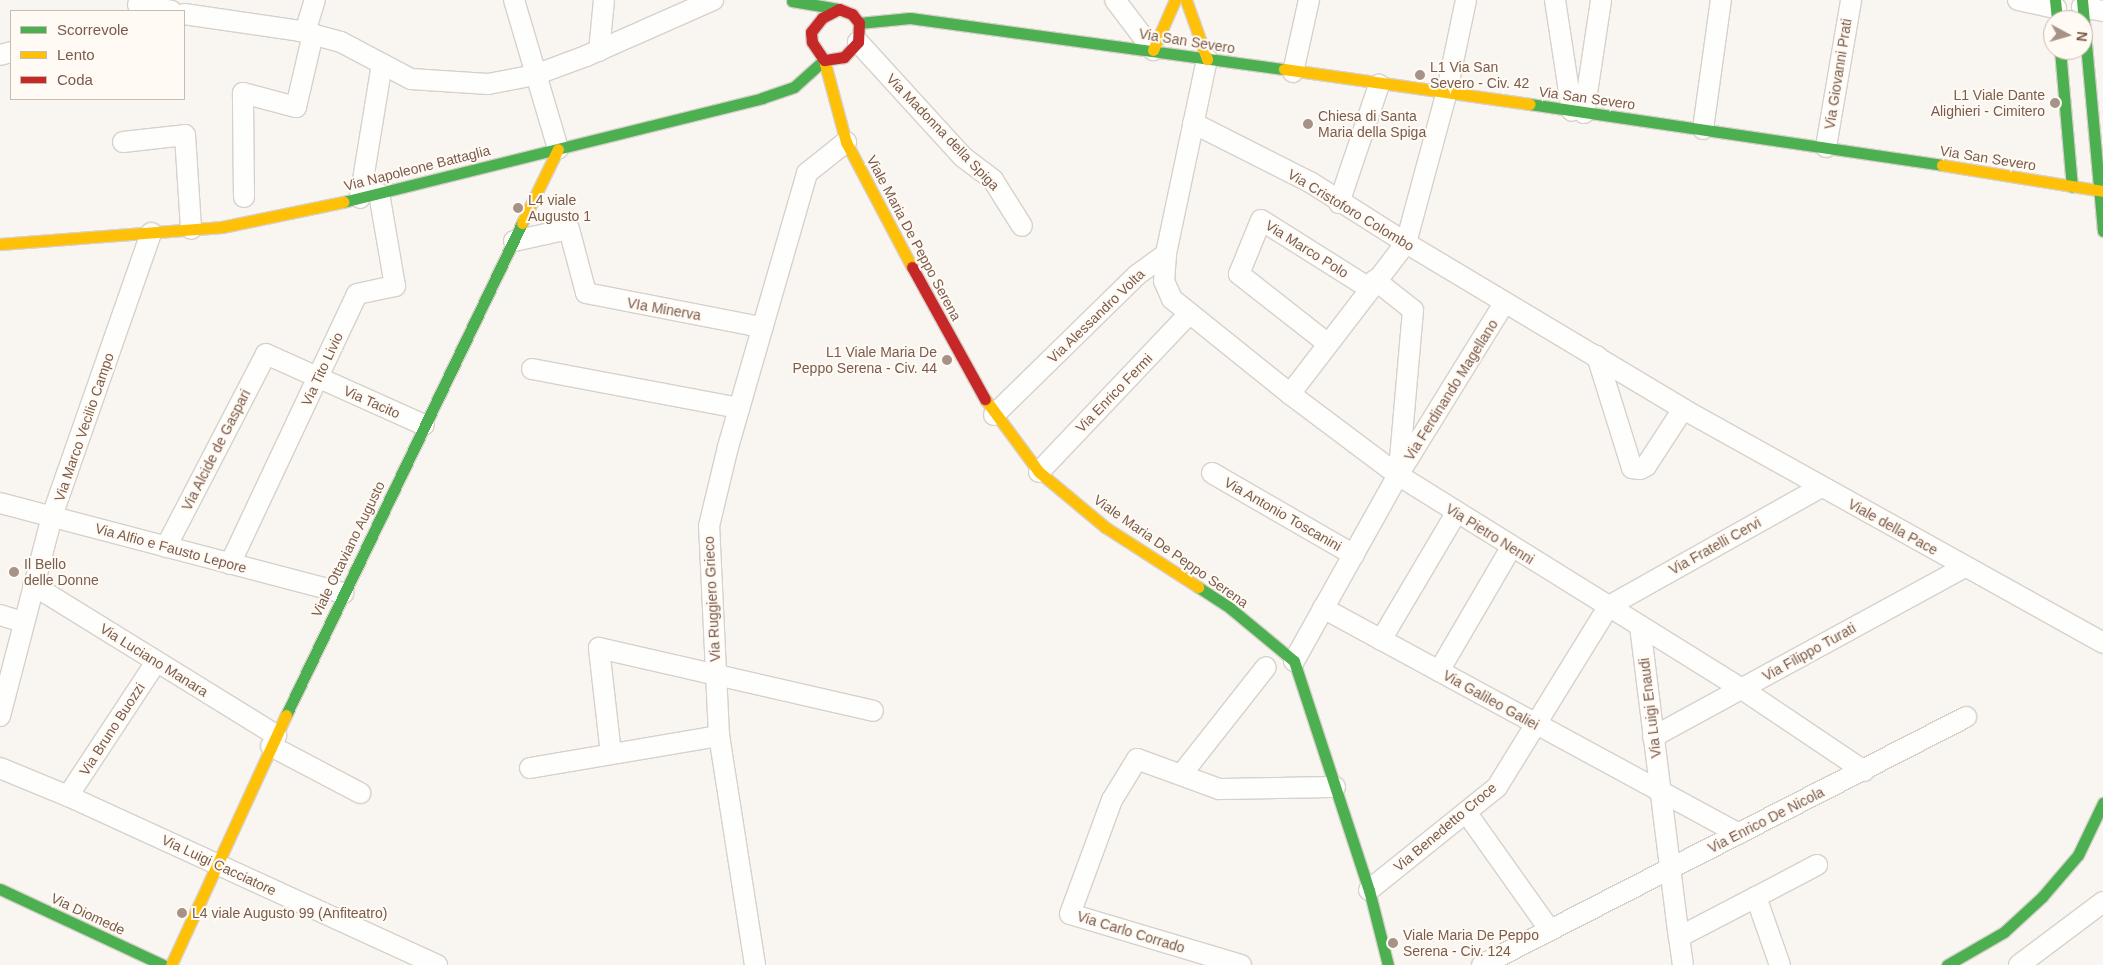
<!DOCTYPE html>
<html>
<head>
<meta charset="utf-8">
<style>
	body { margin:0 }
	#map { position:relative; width:2103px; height:965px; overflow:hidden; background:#f9f5f0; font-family:Helvetica,sans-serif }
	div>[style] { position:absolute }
	.roads { filter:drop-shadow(1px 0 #d7d1cb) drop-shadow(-1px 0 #d7d1cb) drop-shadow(0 1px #d7d1cb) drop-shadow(0 -1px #d7d1cb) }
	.street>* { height:20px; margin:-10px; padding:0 10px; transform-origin:10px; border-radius:10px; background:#fefefd }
	.fast>* { height:11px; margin:-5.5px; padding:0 5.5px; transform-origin:5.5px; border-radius:5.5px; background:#4caf50 }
	.slow>* { height:11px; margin:-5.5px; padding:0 5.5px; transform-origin:5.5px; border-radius:5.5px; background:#ffc107 }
	.jam>* { height:11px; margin:-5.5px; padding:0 5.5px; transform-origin:5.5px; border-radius:5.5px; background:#c62828 }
	.dots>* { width:14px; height:14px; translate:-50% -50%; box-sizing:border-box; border:2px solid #fffaf3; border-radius:50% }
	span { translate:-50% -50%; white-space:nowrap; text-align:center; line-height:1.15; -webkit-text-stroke:4px #fffaf3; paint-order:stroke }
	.street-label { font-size:14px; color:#7a5c4d }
	.poi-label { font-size:14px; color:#7a5c4d }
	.left { translate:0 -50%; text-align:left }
	.right { translate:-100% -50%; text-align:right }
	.legend { position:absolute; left:10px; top:10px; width:175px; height:90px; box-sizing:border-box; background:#fffaf3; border:1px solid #cabbb1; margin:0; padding:6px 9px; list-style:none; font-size:15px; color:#7a5c4d }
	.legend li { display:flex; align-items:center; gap:10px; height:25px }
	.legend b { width:25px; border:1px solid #cabbb1 }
	.north { position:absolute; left:2043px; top:10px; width:50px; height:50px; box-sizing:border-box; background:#fffaf3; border:1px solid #cabbb1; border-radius:50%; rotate:96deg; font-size:14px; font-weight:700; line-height:20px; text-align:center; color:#7a5c4d }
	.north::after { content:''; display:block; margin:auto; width:18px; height:22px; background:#a69286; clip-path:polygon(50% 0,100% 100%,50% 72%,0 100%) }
</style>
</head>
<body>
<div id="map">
	<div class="roads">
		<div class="street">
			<div style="left:514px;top:0;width:155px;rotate:73.5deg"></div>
			<div style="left:1115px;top:0;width:63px;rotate:52.8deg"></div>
			<div style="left:1555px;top:0;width:112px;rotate:81.3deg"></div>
			<div style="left:2018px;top:0;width:39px;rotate:12deg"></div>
			<div style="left:138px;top:5px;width:34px;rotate:10deg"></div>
			<div style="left:2082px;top:7px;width:21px;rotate:11deg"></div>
			<div style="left:184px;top:14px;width:117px;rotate:8.3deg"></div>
			<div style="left:300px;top:31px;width:42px;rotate:15deg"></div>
			<div style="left:341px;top:42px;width:79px;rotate:27.9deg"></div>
			<div style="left:411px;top:79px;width:77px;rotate:3.7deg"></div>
			<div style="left:488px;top:84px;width:48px;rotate:-10.8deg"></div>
			<div style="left:535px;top:75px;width:54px;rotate:-20.4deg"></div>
			<div style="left:586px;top:56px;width:139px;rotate:-23.8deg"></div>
			<div style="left:305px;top:32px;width:34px;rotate:-73deg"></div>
			<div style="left:858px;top:42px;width:156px;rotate:47.6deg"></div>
			<div style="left:963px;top:157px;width:38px;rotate:37deg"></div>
			<div style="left:993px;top:180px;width:54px;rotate:57.8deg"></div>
			<div style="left:599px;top:51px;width:51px;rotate:-84.4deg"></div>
			<div style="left:0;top:55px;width:11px;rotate:-15deg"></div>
			<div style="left:1207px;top:59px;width:199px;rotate:101.9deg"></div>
			<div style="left:1166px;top:254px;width:27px;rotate:94deg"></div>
			<div style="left:1164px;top:281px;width:20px;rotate:66deg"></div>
			<div style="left:1172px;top:299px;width:151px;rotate:38.8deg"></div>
			<div style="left:1290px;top:394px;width:135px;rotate:36.9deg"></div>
			<div style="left:1398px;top:475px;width:405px;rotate:31.9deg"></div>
			<div style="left:1742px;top:689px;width:147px;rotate:33.9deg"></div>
			<div style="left:1293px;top:72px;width:74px;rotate:-77.5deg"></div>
			<div style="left:1584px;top:113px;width:114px;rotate:-81.4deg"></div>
			<div style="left:1193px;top:123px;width:131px;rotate:26.8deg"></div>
			<div style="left:1310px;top:182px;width:114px;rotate:32.4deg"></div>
			<div style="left:1406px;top:243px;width:323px;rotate:30.9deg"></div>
			<div style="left:1683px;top:409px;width:481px;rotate:29.1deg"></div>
			<div style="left:1703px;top:129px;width:130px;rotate:-82.1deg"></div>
			<div style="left:123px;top:142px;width:62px;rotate:-6.4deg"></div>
			<div style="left:185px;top:135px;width:94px;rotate:86.3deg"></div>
			<div style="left:1826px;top:147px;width:149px;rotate:-80.3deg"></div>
			<div style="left:244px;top:197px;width:104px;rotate:-90.6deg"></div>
			<div style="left:243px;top:93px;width:55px;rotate:14.8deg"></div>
			<div style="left:296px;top:107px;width:75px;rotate:-76.9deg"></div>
			<div style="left:360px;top:198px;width:136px;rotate:-80.7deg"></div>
			<div style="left:1339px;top:203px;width:125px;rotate:-71.3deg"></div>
			<div style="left:514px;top:241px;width:56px;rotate:-12.3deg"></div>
			<div style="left:569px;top:229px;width:66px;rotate:75.1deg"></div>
			<div style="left:586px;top:293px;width:178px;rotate:11deg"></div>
			<div style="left:1375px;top:280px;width:48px;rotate:38.3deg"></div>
			<div style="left:1413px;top:310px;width:162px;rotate:95deg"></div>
			<div style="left:1327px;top:343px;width:112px;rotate:-141.9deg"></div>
			<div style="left:1239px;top:274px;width:58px;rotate:-67.8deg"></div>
			<div style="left:1261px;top:220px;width:128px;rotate:32.2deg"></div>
			<div style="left:1597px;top:356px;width:117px;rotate:72.6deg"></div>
			<div style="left:1632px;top:468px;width:8px;rotate:7deg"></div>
			<div style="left:1640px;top:469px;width:7px;rotate:-27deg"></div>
			<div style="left:1646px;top:466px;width:68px;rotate:-57deg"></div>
			<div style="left:532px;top:369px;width:211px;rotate:10.7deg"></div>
			<div style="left:1290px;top:394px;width:190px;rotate:-52.5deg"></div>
			<div style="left:1406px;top:243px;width:153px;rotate:-74.9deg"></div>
			<div style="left:1446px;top:95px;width:97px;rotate:-78.1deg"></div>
			<div style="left:994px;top:415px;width:200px;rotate:-44.4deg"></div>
			<div style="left:1137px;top:275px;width:36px;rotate:-36deg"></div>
			<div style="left:1039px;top:472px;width:218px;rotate:-46.5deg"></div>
			<div style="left:1212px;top:473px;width:164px;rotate:30deg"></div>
			<div style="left:0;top:503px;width:355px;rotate:14.7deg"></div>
			<div style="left:166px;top:547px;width:217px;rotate:-62.6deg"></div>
			<div style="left:266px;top:354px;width:173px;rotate:24.2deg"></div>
			<div style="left:230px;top:564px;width:298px;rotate:-64.8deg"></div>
			<div style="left:357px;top:294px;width:39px;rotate:-12deg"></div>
			<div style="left:395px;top:286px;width:94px;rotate:-99.8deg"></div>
			<div style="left:33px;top:585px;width:286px;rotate:31.7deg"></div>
			<div style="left:1323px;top:608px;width:473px;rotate:28.5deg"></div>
			<div style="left:0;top:615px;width:24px;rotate:17deg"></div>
			<div style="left:1640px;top:626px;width:313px;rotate:82.9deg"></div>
			<div style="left:1679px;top:937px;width:87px;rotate:-27.5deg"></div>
			<div style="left:1756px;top:897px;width:72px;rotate:70.6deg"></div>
			<div style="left:1381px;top:640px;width:147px;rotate:-59.4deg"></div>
			<div style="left:1294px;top:661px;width:213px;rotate:-60.8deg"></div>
			<div style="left:1398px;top:475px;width:203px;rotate:-58.3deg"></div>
			<div style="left:1439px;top:671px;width:143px;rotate:-59.7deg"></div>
			<div style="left:0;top:716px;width:207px;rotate:-75.4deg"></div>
			<div style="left:52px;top:516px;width:300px;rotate:-70.7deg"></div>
			<div style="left:1653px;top:737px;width:355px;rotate:-28.6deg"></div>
			<div style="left:271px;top:746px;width:101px;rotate:27.8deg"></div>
			<div style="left:611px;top:754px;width:107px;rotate:-96.5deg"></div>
			<div style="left:599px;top:648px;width:281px;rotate:12.9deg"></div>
			<div style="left:0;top:768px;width:74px;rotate:22.4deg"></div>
			<div style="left:68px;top:796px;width:406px;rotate:24.6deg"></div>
			<div style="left:530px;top:768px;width:192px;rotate:-9.6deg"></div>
			<div style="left:1181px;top:775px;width:137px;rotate:-51.8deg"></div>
			<div style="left:68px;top:796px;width:160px;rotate:-56.7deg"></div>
			<div style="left:1466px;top:812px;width:145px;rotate:54.6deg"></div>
			<div style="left:1369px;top:890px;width:164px;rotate:-38.8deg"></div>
			<div style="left:1497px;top:787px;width:213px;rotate:-58.3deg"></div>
			<div style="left:1609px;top:606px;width:243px;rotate:-29.3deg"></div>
			<div style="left:1756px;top:897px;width:69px;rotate:-27.7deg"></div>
			<div style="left:1679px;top:937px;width:28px;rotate:82deg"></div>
			<div style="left:755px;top:965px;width:232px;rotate:-98.9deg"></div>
			<div style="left:719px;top:736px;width:210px;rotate:-92.7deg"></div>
			<div style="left:709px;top:526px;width:81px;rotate:-76.5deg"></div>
			<div style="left:728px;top:447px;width:285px;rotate:-73.9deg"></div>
			<div style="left:807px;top:173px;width:50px;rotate:-38.5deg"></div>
			<div style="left:1241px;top:965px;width:178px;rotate:-163.4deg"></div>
			<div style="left:1070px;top:914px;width:121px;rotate:-69.8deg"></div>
			<div style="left:1112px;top:800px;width:48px;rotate:-58.6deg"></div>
			<div style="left:1137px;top:759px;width:87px;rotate:20.1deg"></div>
			<div style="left:1219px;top:789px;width:116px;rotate:-1deg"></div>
			<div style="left:1482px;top:965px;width:544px;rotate:-27.13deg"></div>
			<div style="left:2019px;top:965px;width:105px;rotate:-36.9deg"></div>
		</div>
		<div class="fast">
			<div style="left:2055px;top:0;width:20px;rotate:84deg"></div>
			<div style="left:2082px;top:0;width:232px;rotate:84.8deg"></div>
			<div style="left:792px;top:1px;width:48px;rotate:9.7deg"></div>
			<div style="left:859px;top:23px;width:51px;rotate:-5.6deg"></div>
			<div style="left:910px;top:18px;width:377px;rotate:7.8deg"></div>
			<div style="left:2060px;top:50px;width:137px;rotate:85deg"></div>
			<div style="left:1530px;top:104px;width:416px;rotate:8.4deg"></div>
			<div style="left:343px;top:202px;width:432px;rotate:-13.9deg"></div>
			<div style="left:762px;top:98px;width:34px;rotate:-19deg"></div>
			<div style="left:794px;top:87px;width:40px;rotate:-42deg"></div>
			<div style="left:1198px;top:587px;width:38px;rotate:33deg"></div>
			<div style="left:1230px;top:608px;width:83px;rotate:39.6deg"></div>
			<div style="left:1294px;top:661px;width:241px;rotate:71.9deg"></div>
			<div style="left:1369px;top:890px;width:77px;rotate:75.8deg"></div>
			<div style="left:286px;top:715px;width:546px;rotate:-64.37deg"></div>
			<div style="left:0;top:889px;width:180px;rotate:25deg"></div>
			<div style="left:1947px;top:965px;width:66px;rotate:-30.1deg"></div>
			<div style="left:2004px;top:932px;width:52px;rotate:-42.6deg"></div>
			<div style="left:2042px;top:897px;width:55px;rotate:-49.4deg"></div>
			<div style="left:2078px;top:855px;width:58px;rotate:-64.3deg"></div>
		</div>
		<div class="slow">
			<div style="left:1186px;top:0;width:63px;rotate:70.4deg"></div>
			<div style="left:1153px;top:50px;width:55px;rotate:-66.3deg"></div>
			<div style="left:824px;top:60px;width:85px;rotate:75deg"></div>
			<div style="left:846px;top:142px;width:141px;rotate:62.2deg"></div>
			<div style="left:1284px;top:69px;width:248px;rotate:8.1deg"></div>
			<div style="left:1942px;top:165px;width:163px;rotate:9.2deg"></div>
			<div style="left:522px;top:223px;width:82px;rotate:-64.1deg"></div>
			<div style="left:0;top:244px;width:223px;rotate:-4.4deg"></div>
			<div style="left:222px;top:227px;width:124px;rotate:-11.7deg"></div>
			<div style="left:985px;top:399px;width:91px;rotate:53.5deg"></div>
			<div style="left:1039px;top:472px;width:86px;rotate:39.8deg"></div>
			<div style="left:1105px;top:527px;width:111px;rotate:32.8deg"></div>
			<div style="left:171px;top:965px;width:275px;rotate:-65.3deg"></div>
		</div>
		<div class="jam">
			<div style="left:839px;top:9px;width:14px;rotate:21deg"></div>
			<div style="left:852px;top:14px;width:11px;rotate:52deg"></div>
			<div style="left:859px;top:23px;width:19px;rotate:93deg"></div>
			<div style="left:858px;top:42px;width:21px;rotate:133deg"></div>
			<div style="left:844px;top:57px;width:20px;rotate:171deg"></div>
			<div style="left:824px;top:60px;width:22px;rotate:-124deg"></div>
			<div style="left:812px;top:42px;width:10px;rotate:-96deg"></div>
			<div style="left:811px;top:32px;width:18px;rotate:-52deg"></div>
			<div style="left:822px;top:18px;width:19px;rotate:-28deg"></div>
			<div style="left:912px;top:267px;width:151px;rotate:61.1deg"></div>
		</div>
	</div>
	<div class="dots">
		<div style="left:1420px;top:75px;background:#a69286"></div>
		<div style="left:2055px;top:103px;background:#a69286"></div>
		<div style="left:1308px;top:124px;background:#a69286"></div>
		<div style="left:518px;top:208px;background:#a69286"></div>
		<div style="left:947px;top:360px;background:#a69286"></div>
		<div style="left:14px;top:572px;background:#a69286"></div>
		<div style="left:182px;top:913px;background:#a69286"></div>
		<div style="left:1393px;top:943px;background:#a69286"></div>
	</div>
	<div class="street-label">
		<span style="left:1187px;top:41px;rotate:9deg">Via San Severo</span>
		<span style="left:1838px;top:74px;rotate:-81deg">Via Giovanni Prati</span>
		<span style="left:1587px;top:98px;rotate:8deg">Via San Severo</span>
		<span style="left:943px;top:132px;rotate:46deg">Via Madonna della Spiga</span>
		<span style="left:1988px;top:158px;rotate:9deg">Via San Severo</span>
		<span style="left:417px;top:168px;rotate:-14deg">Via Napoleone Battaglia</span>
		<span style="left:1351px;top:210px;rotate:31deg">Via Cristoforo Colombo</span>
		<span style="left:914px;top:238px;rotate:62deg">Viale Maria De Peppo Serena</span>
		<span style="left:1307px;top:249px;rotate:32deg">Via Marco Polo</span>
		<span style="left:664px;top:309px;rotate:10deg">VIa Minerva</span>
		<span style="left:1096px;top:316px;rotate:-44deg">Via Alessandro Volta</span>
		<span style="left:322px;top:369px;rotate:-65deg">Via Tito Livio</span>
		<span style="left:1451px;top:390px;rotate:-58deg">Via Ferdinando Magellano</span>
		<span style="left:1114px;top:393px;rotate:-46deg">Via Enrico Fermi</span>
		<span style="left:372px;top:402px;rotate:24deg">Via Tacito</span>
		<span style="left:84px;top:427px;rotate:-71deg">Via Marco Vecilio Campo</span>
		<span style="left:216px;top:450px;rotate:-63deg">Via Alcide de Gaspari</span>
		<span style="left:1283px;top:514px;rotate:30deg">Via Antonio Toscanini</span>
		<span style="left:1893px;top:527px;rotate:29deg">Viale della Pace</span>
		<span style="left:1490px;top:534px;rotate:32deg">Via Pietro Nenni</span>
		<span style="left:1715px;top:546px;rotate:-29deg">Via Fratelli Cervi</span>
		<span style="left:171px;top:548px;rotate:15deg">Via Alfio e Fausto Lepore</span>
		<span style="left:348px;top:549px;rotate:-64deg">Viale Ottaviano Augusto</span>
		<span style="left:1171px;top:551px;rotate:35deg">Viale Maria De Peppo Serena</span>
		<span style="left:712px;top:599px;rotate:-93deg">Via Ruggiero Grieco</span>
		<span style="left:1809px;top:652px;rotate:-29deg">Via Filippo Turati</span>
		<span style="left:154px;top:660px;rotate:32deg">Via Luciano Manara</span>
		<span style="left:1491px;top:700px;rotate:29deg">Via Galileo Galiei</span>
		<span style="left:1650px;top:708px;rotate:-97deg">Via Luigi Enaudi</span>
		<span style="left:112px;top:729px;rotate:-57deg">Via Bruno Buozzi</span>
		<span style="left:1766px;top:820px;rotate:-27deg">Via Enrico De Nicola</span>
		<span style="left:1445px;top:827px;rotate:-40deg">Via Benedetto Croce</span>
		<span style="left:219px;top:865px;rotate:25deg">Via Luigi Cacciatore</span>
		<span style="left:88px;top:914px;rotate:25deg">Via Diomede</span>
		<span style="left:1131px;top:932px;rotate:17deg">Via Carlo Corrado</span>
	</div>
	<div class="poi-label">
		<span class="left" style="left:1430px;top:75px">L1 Via San<br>Severo - Civ. 42</span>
		<span class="right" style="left:2045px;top:103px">L1 Viale Dante<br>Alighieri - Cimitero</span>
		<span class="left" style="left:1318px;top:124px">Chiesa di Santa<br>Maria della Spiga</span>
		<span class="left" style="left:528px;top:208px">L4 viale<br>Augusto 1</span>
		<span class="right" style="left:937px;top:360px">L1 Viale Maria De<br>Peppo Serena - Civ. 44</span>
		<span class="left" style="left:24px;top:572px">Il Bello<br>delle Donne</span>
		<span class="left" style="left:192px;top:913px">L4 viale Augusto 99 (Anfiteatro)</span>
		<span class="left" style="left:1403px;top:943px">Viale Maria De Peppo<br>Serena - Civ. 124</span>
	</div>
	<ul class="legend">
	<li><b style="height:6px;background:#4caf50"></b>Scorrevole</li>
	<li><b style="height:6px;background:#ffc107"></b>Lento</li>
	<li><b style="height:6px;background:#c62828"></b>Coda</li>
	</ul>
	<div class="north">N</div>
</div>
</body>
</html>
